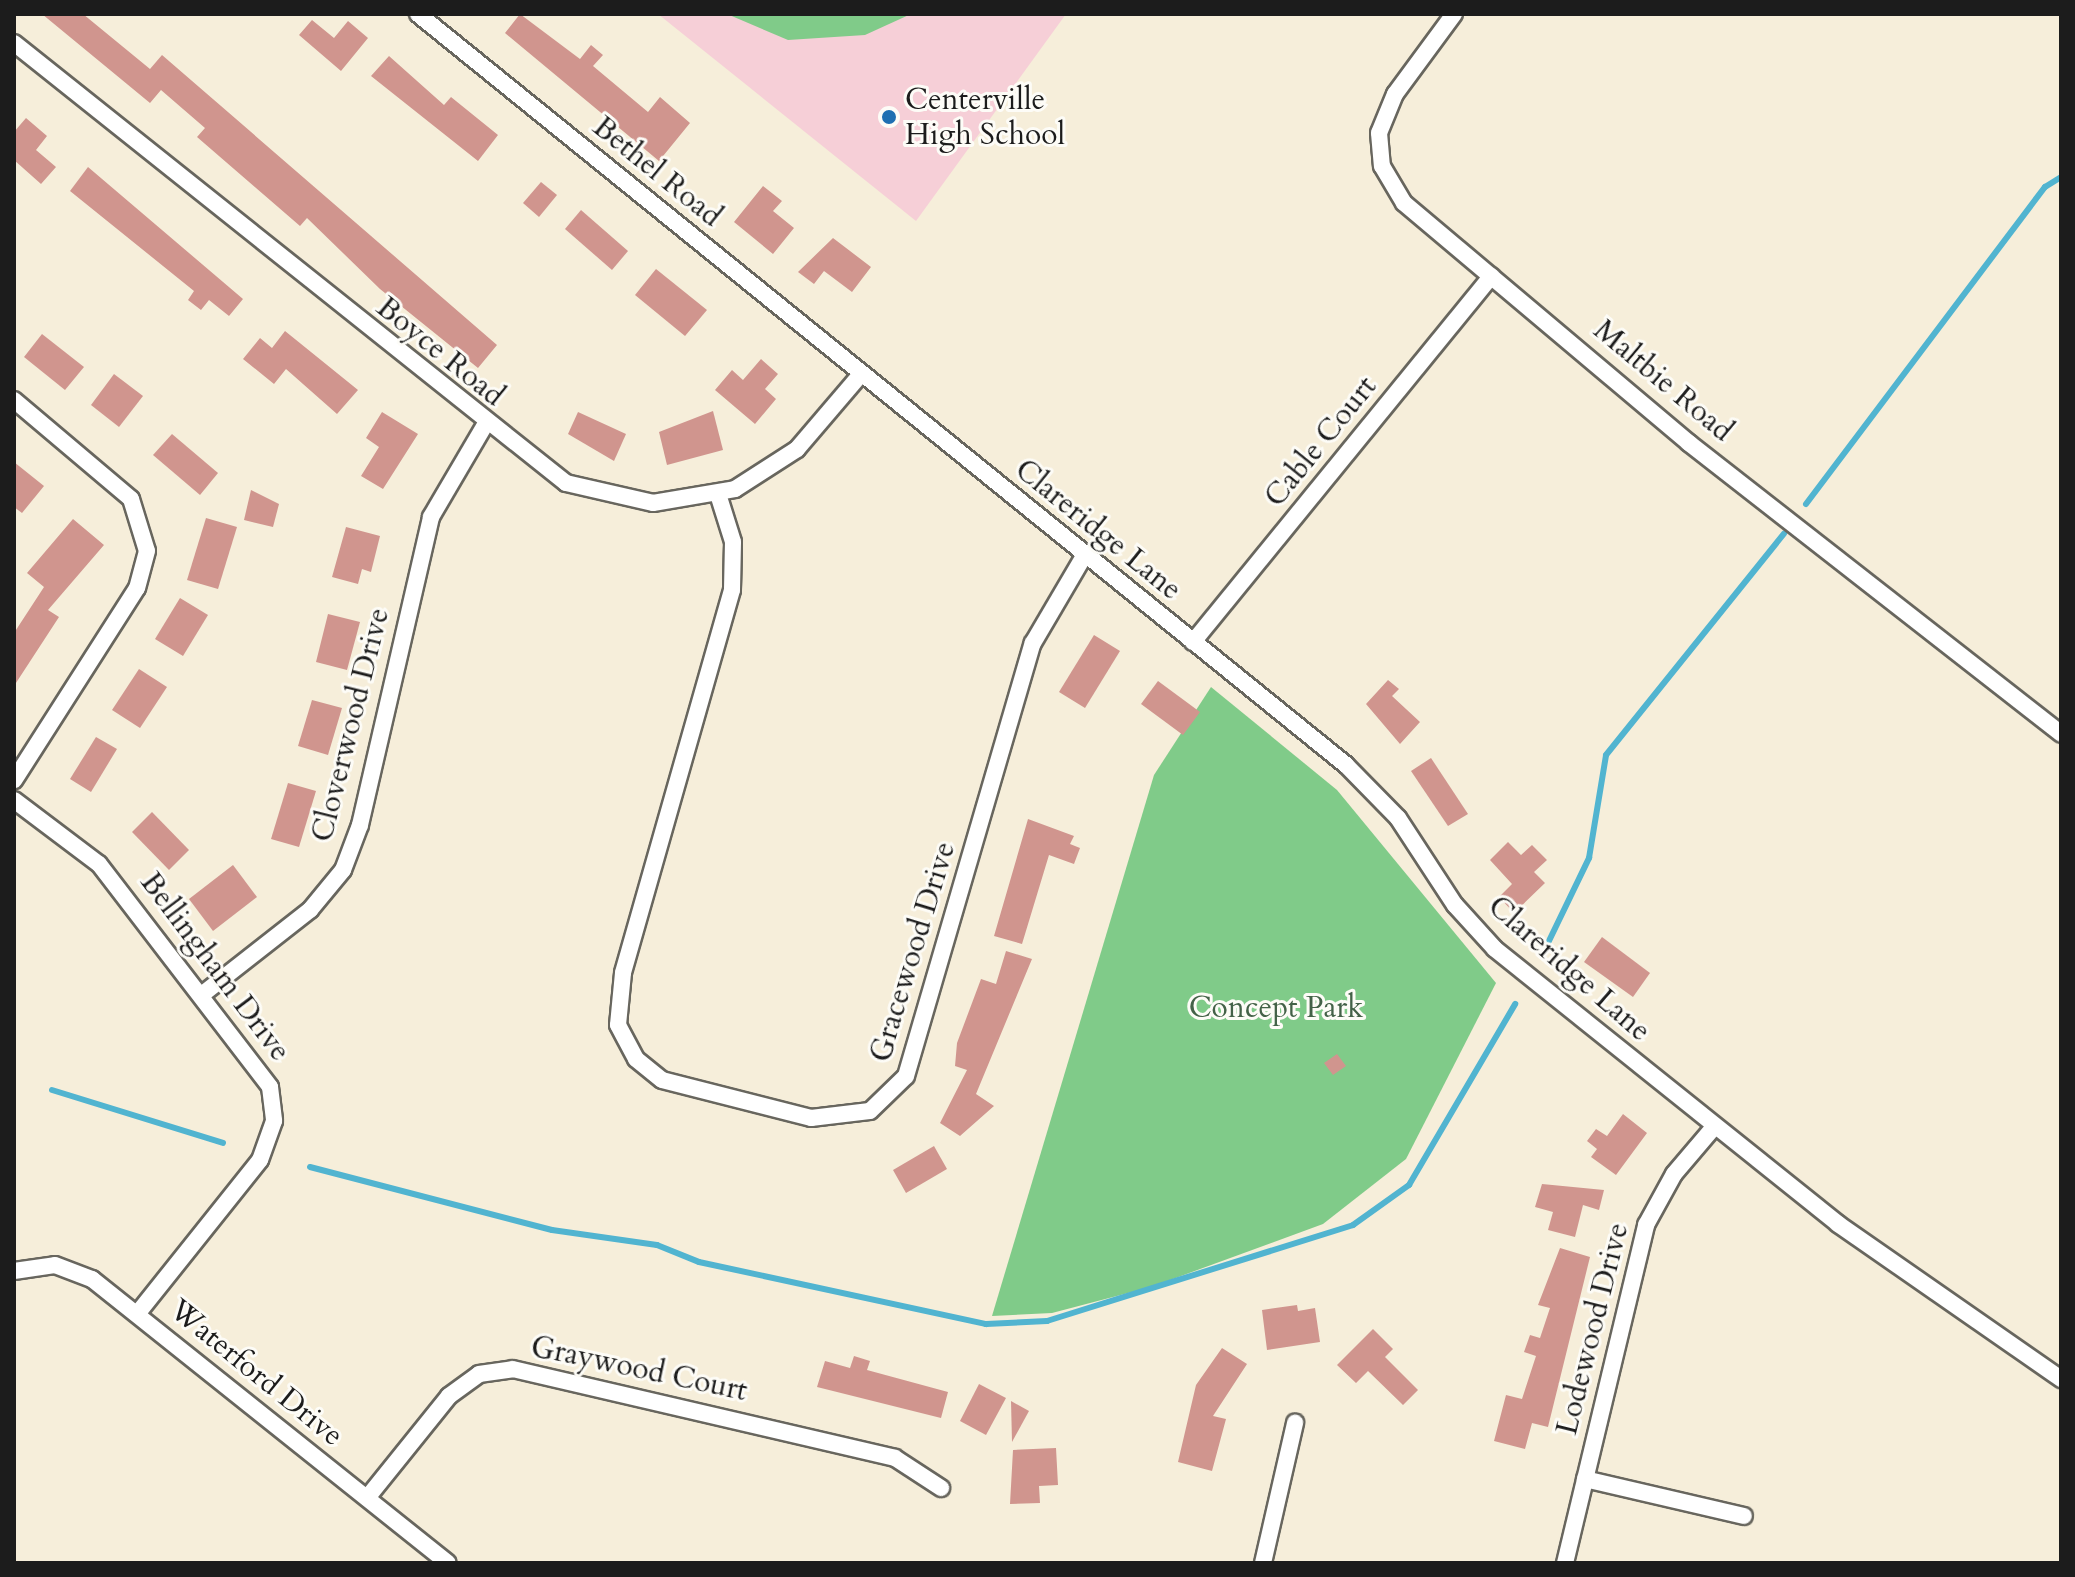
<!DOCTYPE html>
<html>
<head>
<meta charset="utf-8">
<style>
	body { margin:0 }
	#map { position:relative; width:2075px; height:1577px; overflow:hidden; background:#f6eeda; font-family:Cardo,serif }
	div>[style] { position:absolute }
	.built>* { inset:0; background:#f6cfd7 }
	.green>* { inset:0; background:#80cb89 }
	.stream>* { height:6px; margin:-3px; padding:0 3px; transform-origin:3px; border-radius:3px; background:#51b4d0 }
	.building>* { inset:0; background:#d0958e }
	.roads { filter:drop-shadow(2px 0 #68665e) drop-shadow(-2px 0 #68665e) drop-shadow(0 2px #68665e) drop-shadow(0 -2px #68665e) }
	.minor>* { height:16px; margin:-8px; padding:0 8px; transform-origin:8px; border-radius:8px; background:#fff }
	.dots>* { width:22px; height:22px; translate:-50% -50%; box-sizing:border-box; border:4px solid #fdfcf7; border-radius:50% }
	span { translate:-50% -50%; white-space:nowrap; text-align:center; line-height:1.15; -webkit-text-stroke:6px #fdfcf7; paint-order:stroke }
	.poi-label { font-size:30px; color:#1c1c1c }
	.left { translate:0 -50%; text-align:left }
	.street-label { font-size:30px; color:#1c1c1c }
	.park-label { font-size:30px; color:#446248 }
	.frame { position:absolute; inset:0; border:16px solid #1c1c1c; pointer-events:none }
</style>
</head>
<body>
<div id="map">
	<div class="built">
		<div style="clip-path:polygon(658px 14px,1066px 14px,916px 221px)"></div>
	</div>
	<div class="green">
		<div style="clip-path:polygon(727px 14px,911px 14px,865px 35px,788px 40px)"></div>
		<div style="clip-path:polygon(1211px 687px,1337px 790px,1496px 983px,1406px 1159px,1323px 1224px,1151px 1287px,1052px 1313px,992px 1316px,1154px 775px)"></div>
	</div>
	<div class="stream">
		<div style="left:1806px;top:504px;width:397px;rotate:-53deg"></div>
		<div style="left:2045px;top:187px;width:19px;rotate:-32deg"></div>
		<div style="left:1547px;top:945px;width:97px;rotate:-64.2deg"></div>
		<div style="left:1589px;top:858px;width:104px;rotate:-80.6deg"></div>
		<div style="left:1606px;top:755px;width:284px;rotate:-51.2deg"></div>
		<div style="left:52px;top:1090px;width:179px;rotate:17.2deg"></div>
		<div style="left:310px;top:1167px;width:250px;rotate:14.6deg"></div>
		<div style="left:552px;top:1230px;width:106px;rotate:8.1deg"></div>
		<div style="left:657px;top:1245px;width:45px;rotate:22deg"></div>
		<div style="left:699px;top:1262px;width:294px;rotate:12.2deg"></div>
		<div style="left:986px;top:1324px;width:61px;rotate:-2.8deg"></div>
		<div style="left:1047px;top:1321px;width:321px;rotate:-17.4deg"></div>
		<div style="left:1353px;top:1225px;width:69px;rotate:-35.5deg"></div>
		<div style="left:1409px;top:1185px;width:210px;rotate:-59.6deg"></div>
	</div>
	<div class="building">
		<div style="clip-path:polygon(42px 14px,83px 14px,150px 69px,162px 55px,497px 345px,478px 368px,380px 289px,307px 218px,300px 226px,197px 137px,205px 128px,161px 90px,150px 103px)"></div>
		<div style="clip-path:polygon(520px 14px,580px 59px,591px 45px,603px 55px,593px 66px,648px 112px,660px 97px,690px 123px,659px 161px,505px 33px)"></div>
		<div style="clip-path:polygon(312px 20px,334px 38px,348px 21px,368px 38px,341px 71px,299px 35px)"></div>
		<div style="clip-path:polygon(389px 56px,444px 105px,451px 97px,498px 135px,478px 161px,371px 76px)"></div>
		<div style="clip-path:polygon(26px 118px,47px 136px,36px 150px,56px 167px,41px 184px,14px 160px,14px 132px)"></div>
		<div style="clip-path:polygon(88px 167px,243px 299px,229px 316px,209px 300px,201px 310px,188px 300px,194px 291px,70px 191px)"></div>
		<div style="clip-path:polygon(541px 182px,557px 195px,539px 217px,523px 203px)"></div>
		<div style="clip-path:polygon(763px 186px,782px 201px,773px 211px,794px 228px,773px 254px,734px 222px)"></div>
		<div style="clip-path:polygon(581px 210px,628px 251px,612px 270px,565px 229px)"></div>
		<div style="clip-path:polygon(833px 238px,871px 267px,852px 292px,824px 271px,814px 284px,798px 272px)"></div>
		<div style="clip-path:polygon(656px 269px,707px 310px,685px 336px,635px 295px)"></div>
		<div style="clip-path:polygon(285px 331px,358px 390px,337px 414px,286px 369px,274px 384px,243px 359px,260px 338px,272px 348px)"></div>
		<div style="clip-path:polygon(42px 334px,84px 367px,65px 390px,24px 357px)"></div>
		<div style="clip-path:polygon(761px 359px,778px 374px,765px 389px,776px 399px,755px 424px,715px 390px,732px 370px,743px 380px)"></div>
		<div style="clip-path:polygon(114px 374px,143px 396px,119px 427px,91px 405px)"></div>
		<div style="clip-path:polygon(713px 411px,723px 450px,667px 465px,659px 432px)"></div>
		<div style="clip-path:polygon(382px 412px,418px 434px,383px 489px,361px 476px,379px 447px,366px 438px)"></div>
		<div style="clip-path:polygon(578px 412px,626px 434px,614px 461px,568px 434px)"></div>
		<div style="clip-path:polygon(172px 434px,218px 473px,200px 495px,153px 455px)"></div>
		<div style="clip-path:polygon(14px 462px,44px 486px,22px 513px,14px 507px)"></div>
		<div style="clip-path:polygon(251px 490px,279px 504px,273px 527px,244px 520px)"></div>
		<div style="clip-path:polygon(206px 518px,237px 527px,218px 589px,187px 580px)"></div>
		<div style="clip-path:polygon(73px 519px,104px 545px,48px 610px,59px 617px,14px 686px,14px 633px,44px 587px,27px 573px)"></div>
		<div style="clip-path:polygon(346px 527px,380px 536px,371px 572px,362px 569px,358px 584px,332px 577px)"></div>
		<div style="clip-path:polygon(180px 598px,208px 615px,183px 656px,155px 639px)"></div>
		<div style="clip-path:polygon(328px 614px,360px 622px,347px 670px,316px 662px)"></div>
		<div style="clip-path:polygon(1094px 635px,1120px 651px,1085px 708px,1059px 692px)"></div>
		<div style="clip-path:polygon(139px 669px,167px 687px,140px 728px,112px 710px)"></div>
		<div style="clip-path:polygon(1388px 680px,1399px 689px,1392px 696px,1420px 722px,1400px 744px,1366px 704px)"></div>
		<div style="clip-path:polygon(1158px 681px,1200px 712px,1183px 735px,1141px 704px)"></div>
		<div style="clip-path:polygon(312px 700px,342px 708px,328px 755px,298px 746px)"></div>
		<div style="clip-path:polygon(96px 737px,117px 749px,91px 792px,70px 779px)"></div>
		<div style="clip-path:polygon(1431px 758px,1468px 814px,1448px 826px,1411px 771px)"></div>
		<div style="clip-path:polygon(288px 783px,316px 791px,299px 847px,271px 839px)"></div>
		<div style="clip-path:polygon(152px 812px,189px 850px,169px 870px,132px 832px)"></div>
		<div style="clip-path:polygon(1028px 819px,1074px 836px,1070px 844px,1080px 848px,1074px 864px,1049px 855px,1022px 944px,994px 936px)"></div>
		<div style="clip-path:polygon(1508px 842px,1521px 855px,1532px 845px,1547px 860px,1534px 872px,1545px 883px,1514px 913px,1499px 897px,1512px 884px,1490px 860px)"></div>
		<div style="clip-path:polygon(233px 865px,257px 897px,213px 931px,189px 899px)"></div>
		<div style="clip-path:polygon(1602px 937px,1650px 973px,1633px 997px,1584px 962px)"></div>
		<div style="clip-path:polygon(1006px 951px,1032px 959px,976px 1094px,994px 1106px,960px 1136px,940px 1123px,967px 1070px,955px 1066px,957px 1043px,981px 979px,996px 984px)"></div>
		<div style="clip-path:polygon(1337px 1054px,1346px 1066px,1333px 1075px,1324px 1063px)"></div>
		<div style="clip-path:polygon(1623px 1114px,1647px 1133px,1616px 1175px,1591px 1157px,1597px 1149px,1587px 1141px,1596px 1129px,1607px 1136px)"></div>
		<div style="clip-path:polygon(934px 1146px,947px 1169px,906px 1193px,893px 1170px)"></div>
		<div style="clip-path:polygon(1542px 1184px,1604px 1190px,1599px 1210px,1583px 1205px,1575px 1237px,1548px 1230px,1553px 1212px,1535px 1207px)"></div>
		<div style="clip-path:polygon(1560px 1248px,1590px 1257px,1548px 1427px,1532px 1423px,1525px 1449px,1494px 1441px,1506px 1395px,1522px 1399px,1536px 1356px,1524px 1352px,1530px 1335px,1540px 1338px,1550px 1308px,1538px 1305px)"></div>
		<div style="clip-path:polygon(1297px 1305px,1298px 1311px,1315px 1308px,1320px 1342px,1267px 1350px,1262px 1310px)"></div>
		<div style="clip-path:polygon(1373px 1329px,1393px 1349px,1385px 1357px,1418px 1390px,1403px 1405px,1368px 1371px,1356px 1383px,1337px 1365px)"></div>
		<div style="clip-path:polygon(1222px 1348px,1247px 1364px,1213px 1416px,1226px 1419px,1212px 1471px,1178px 1462px,1196px 1385px)"></div>
		<div style="clip-path:polygon(854px 1356px,870px 1361px,867px 1370px,948px 1392px,941px 1418px,817px 1387px,825px 1361px,850px 1368px)"></div>
		<div style="clip-path:polygon(979px 1384px,1006px 1398px,986px 1435px,960px 1421px)"></div>
		<div style="clip-path:polygon(1011px 1401px,1029px 1411px,1012px 1442px)"></div>
		<div style="clip-path:polygon(1056px 1448px,1058px 1485px,1039px 1486px,1040px 1503px,1010px 1504px,1013px 1450px)"></div>
	</div>
	<div class="roads">
		<div class="minor">
			<div style="left:418px;top:14px;width:1194px;rotate:38.98deg"></div>
			<div style="left:1346px;top:765px;width:74px;rotate:45.5deg"></div>
			<div style="left:1398px;top:818px;width:104px;rotate:56.8deg"></div>
			<div style="left:1455px;top:905px;width:59px;rotate:47.7deg"></div>
			<div style="left:1495px;top:949px;width:440px;rotate:38.7deg"></div>
			<div style="left:1838px;top:1224px;width:272px;rotate:34.8deg"></div>
			<div style="left:1454px;top:14px;width:99px;rotate:126.4deg"></div>
			<div style="left:1395px;top:94px;width:42px;rotate:112.3deg"></div>
			<div style="left:1379px;top:133px;width:33px;rotate:85deg"></div>
			<div style="left:1382px;top:166px;width:43px;rotate:59.3deg"></div>
			<div style="left:1404px;top:203px;width:373px;rotate:40.1deg"></div>
			<div style="left:1689px;top:443px;width:472px;rotate:38deg"></div>
			<div style="left:14px;top:43px;width:706px;rotate:38.56deg"></div>
			<div style="left:566px;top:483px;width:89px;rotate:12.9deg"></div>
			<div style="left:653px;top:503px;width:83px;rotate:-9.7deg"></div>
			<div style="left:735px;top:489px;width:74px;rotate:-32.8deg"></div>
			<div style="left:797px;top:449px;width:99px;rotate:-49.5deg"></div>
			<div style="left:14px;top:400px;width:153px;rotate:40.2deg"></div>
			<div style="left:131px;top:499px;width:54px;rotate:72.9deg"></div>
			<div style="left:147px;top:551px;width:38px;rotate:105deg"></div>
			<div style="left:137px;top:588px;width:228px;rotate:122.6deg"></div>
			<div style="left:718px;top:494px;width:50px;rotate:72.6deg"></div>
			<div style="left:733px;top:542px;width:48px;rotate:91.2deg"></div>
			<div style="left:732px;top:590px;width:398px;rotate:105.9deg"></div>
			<div style="left:623px;top:973px;width:52px;rotate:95.5deg"></div>
			<div style="left:618px;top:1025px;width:38px;rotate:62deg"></div>
			<div style="left:636px;top:1059px;width:33px;rotate:39deg"></div>
			<div style="left:662px;top:1080px;width:154px;rotate:14.3deg"></div>
			<div style="left:811px;top:1118px;width:59px;rotate:-6.8deg"></div>
			<div style="left:870px;top:1111px;width:50px;rotate:-44.2deg"></div>
			<div style="left:906px;top:1076px;width:451px;rotate:-73.7deg"></div>
			<div style="left:1033px;top:643px;width:101px;rotate:-59.6deg"></div>
			<div style="left:1193px;top:642px;width:472px;rotate:-50.8deg"></div>
			<div style="left:14px;top:800px;width:106px;rotate:37deg"></div>
			<div style="left:99px;top:864px;width:281px;rotate:52.5deg"></div>
			<div style="left:270px;top:1087px;width:34px;rotate:83deg"></div>
			<div style="left:274px;top:1121px;width:41px;rotate:109.7deg"></div>
			<div style="left:260px;top:1160px;width:197px;rotate:128.6deg"></div>
			<div style="left:204px;top:993px;width:135px;rotate:-38.1deg"></div>
			<div style="left:310px;top:910px;width:52px;rotate:-50.5deg"></div>
			<div style="left:343px;top:870px;width:48px;rotate:-69.3deg"></div>
			<div style="left:360px;top:825px;width:316px;rotate:-77deg"></div>
			<div style="left:431px;top:517px;width:107px;rotate:-59.6deg"></div>
			<div style="left:14px;top:1271px;width:41px;rotate:-8.3deg"></div>
			<div style="left:55px;top:1265px;width:40px;rotate:21deg"></div>
			<div style="left:92px;top:1279px;width:455px;rotate:38.6deg"></div>
			<div style="left:1585px;top:1479px;width:163px;rotate:13.1deg"></div>
			<div style="left:367px;top:1498px;width:131px;rotate:-51.2deg"></div>
			<div style="left:449px;top:1396px;width:37px;rotate:-36deg"></div>
			<div style="left:479px;top:1374px;width:34px;rotate:-8deg"></div>
			<div style="left:513px;top:1369px;width:392px;rotate:13.1deg"></div>
			<div style="left:895px;top:1458px;width:55px;rotate:33.1deg"></div>
			<div style="left:1263px;top:1563px;width:144px;rotate:-77.1deg"></div>
			<div style="left:1565px;top:1563px;width:348px;rotate:-76.5deg"></div>
			<div style="left:1646px;top:1225px;width:58px;rotate:-61.2deg"></div>
			<div style="left:1674px;top:1174px;width:62px;rotate:-49.6deg"></div>
		</div>
	</div>
	<div class="dots">
		<div style="left:889px;top:117px;background:#1f6fb2"></div>
	</div>
	<div class="poi-label">
		<span class="left" style="left:905px;top:117px">Centerville<br>High School</span>
	</div>
	<div class="street-label">
		<span style="left:657px;top:172px;rotate:39deg">Bethel Road</span>
		<span style="left:440px;top:352px;rotate:39deg">Boyce Road</span>
		<span style="left:1663px;top:381px;rotate:40deg">Maltbie Road</span>
		<span style="left:1321px;top:442px;rotate:-51deg">Cable Court</span>
		<span style="left:1098px;top:530px;rotate:39deg">Clareridge Lane</span>
		<span style="left:351px;top:725px;rotate:-76deg">Cloverwood Drive</span>
		<span style="left:913px;top:952px;rotate:-73deg">Gracewood Drive</span>
		<span style="left:215px;top:967px;rotate:53deg">Bellingham Drive</span>
		<span style="left:1569px;top:969px;rotate:41deg">Clareridge Lane</span>
		<span style="left:1593px;top:1329px;rotate:-76deg">Lodewood Drive</span>
		<span style="left:639px;top:1369px;rotate:12deg">Graywood Court</span>
		<span style="left:256px;top:1373px;rotate:39deg">Waterford Drive</span>
	</div>
	<div class="park-label">
		<span style="left:1276px;top:1008px">Concept Park</span>
	</div>
	<div class="frame"></div>
</div>
</body>
</html>
